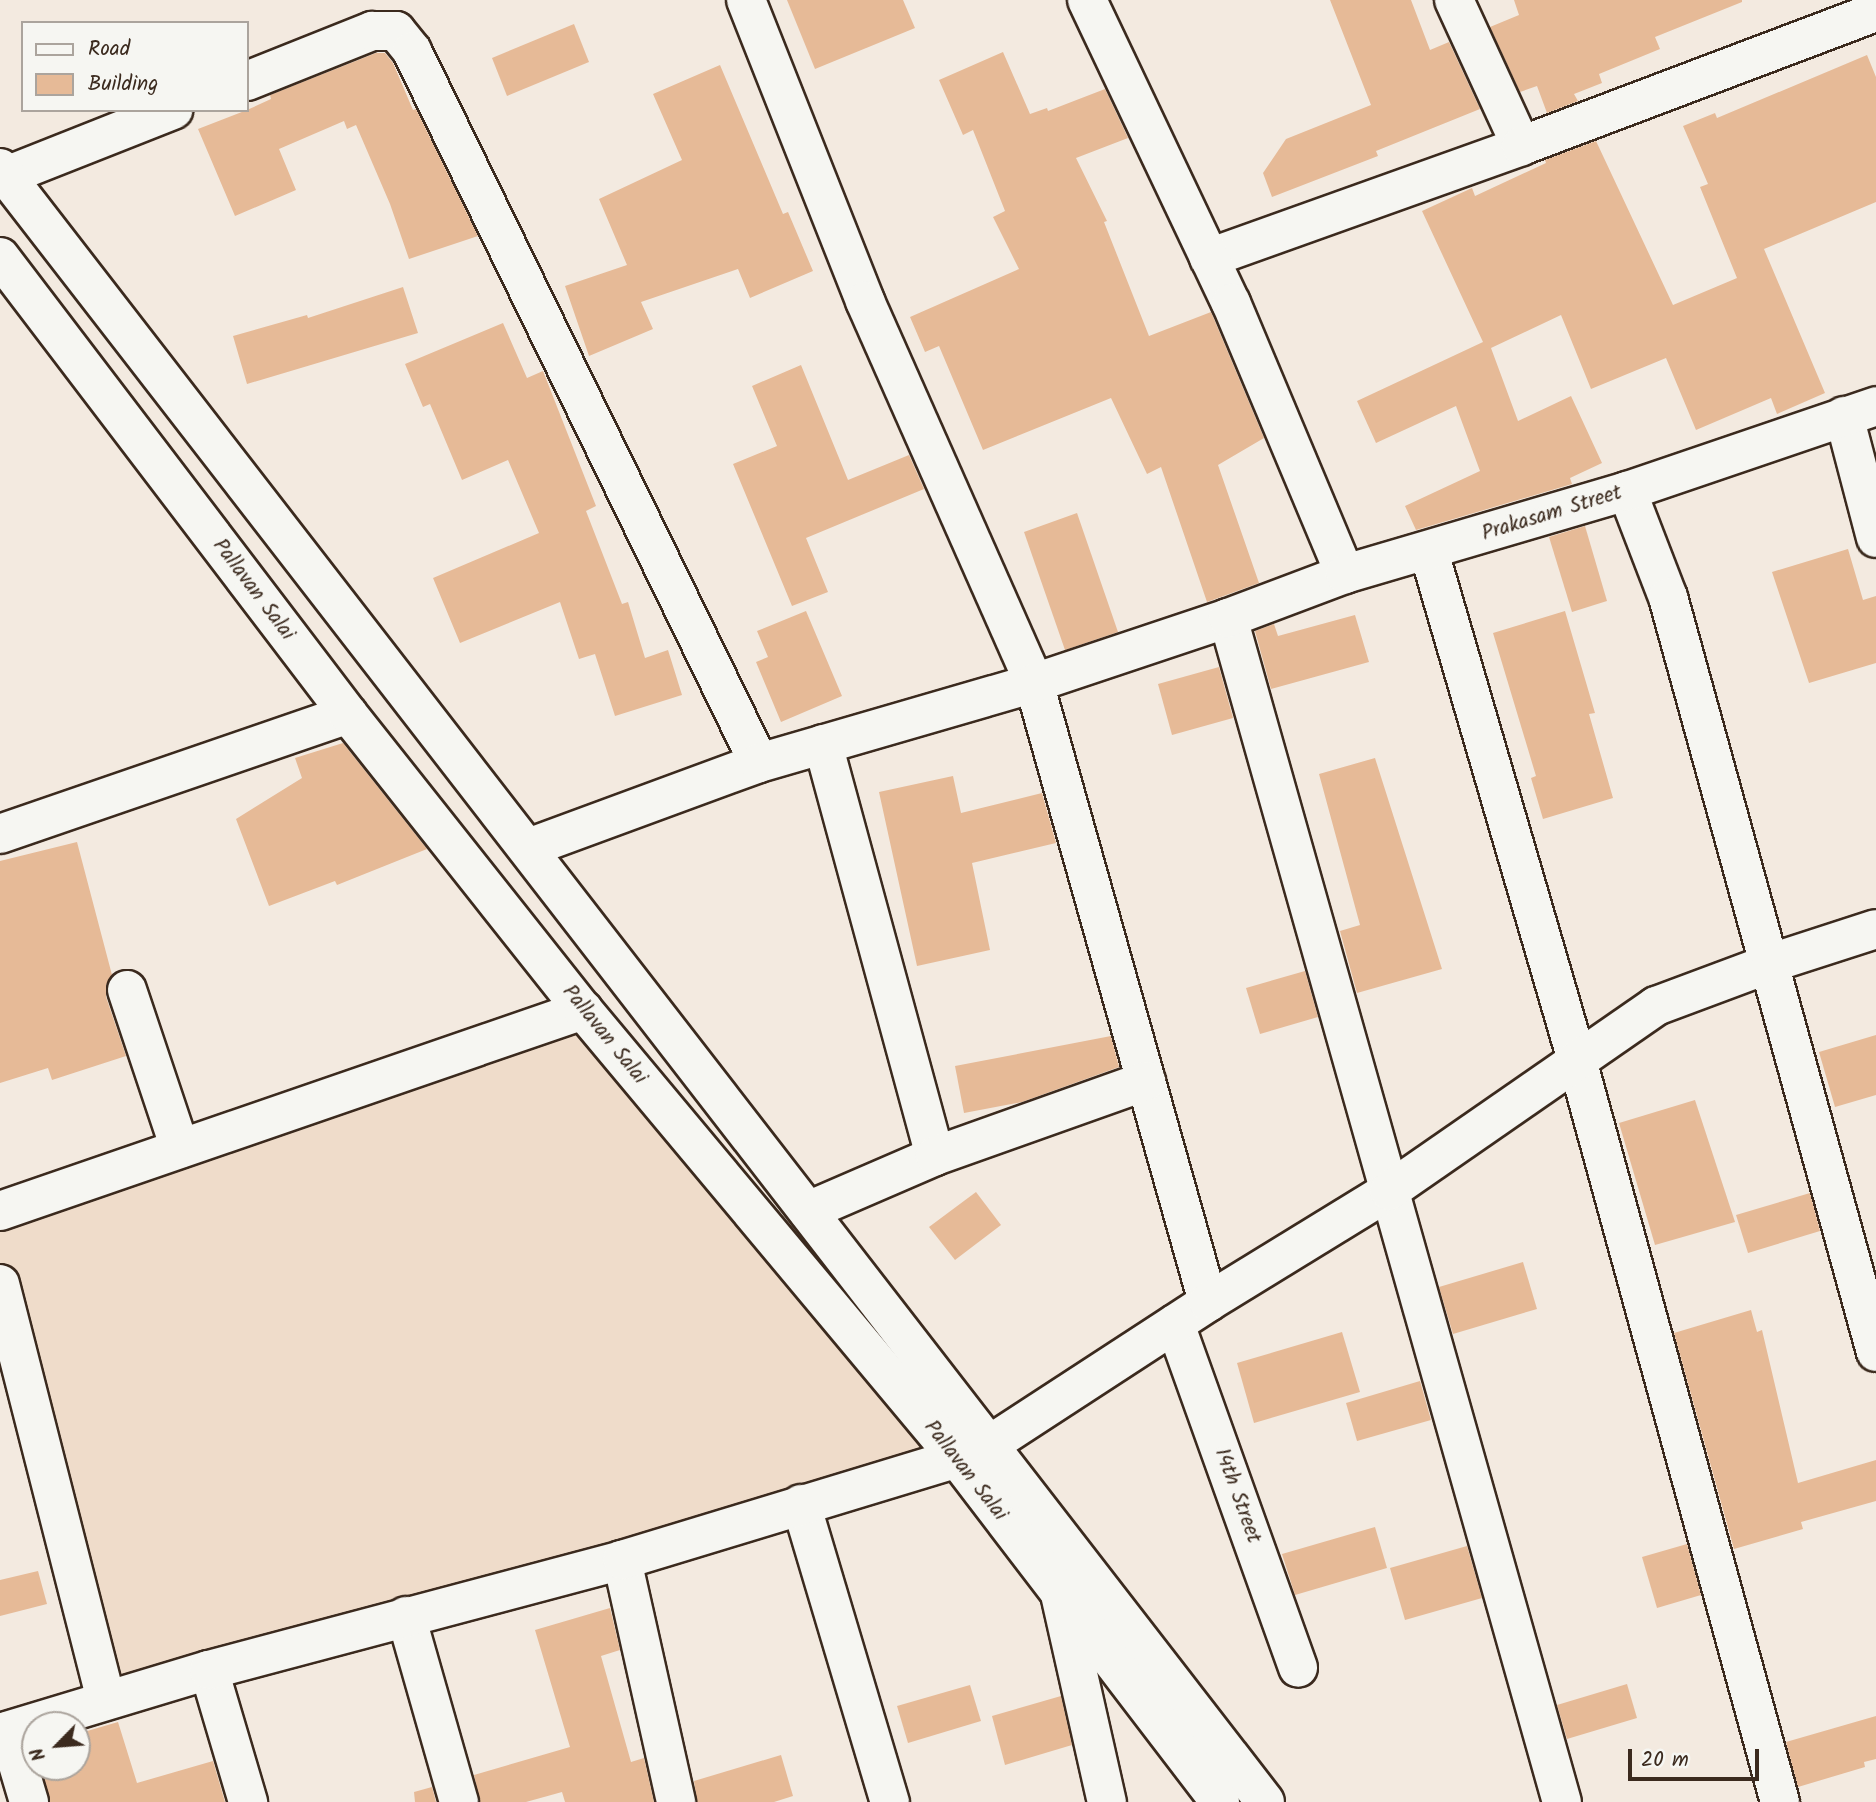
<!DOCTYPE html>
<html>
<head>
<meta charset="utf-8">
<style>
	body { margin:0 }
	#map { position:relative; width:1876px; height:1802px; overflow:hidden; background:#f3eae0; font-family:Kalam,sans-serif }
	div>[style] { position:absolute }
	.built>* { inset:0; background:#efdcca }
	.building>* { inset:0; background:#e6ba97 }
	.roads { filter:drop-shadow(2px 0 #3b2a1e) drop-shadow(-2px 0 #3b2a1e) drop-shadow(0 2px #3b2a1e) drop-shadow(0 -2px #3b2a1e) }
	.street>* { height:38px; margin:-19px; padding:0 19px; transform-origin:19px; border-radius:19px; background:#f6f6f2 }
	.secondary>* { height:38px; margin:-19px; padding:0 19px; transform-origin:19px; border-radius:19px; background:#f6f6f2 }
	span { translate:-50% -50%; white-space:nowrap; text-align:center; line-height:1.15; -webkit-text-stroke:7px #f6f6f2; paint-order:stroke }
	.street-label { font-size:21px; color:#3b2a1e }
	.legend { position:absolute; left:21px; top:21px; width:228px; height:91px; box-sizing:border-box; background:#f6f6f2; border:2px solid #aba49d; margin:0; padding:9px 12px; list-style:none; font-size:21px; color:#3b2a1e }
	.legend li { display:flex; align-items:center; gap:14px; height:35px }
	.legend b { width:35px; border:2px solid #aba49d }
	.north { position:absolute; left:21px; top:1711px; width:70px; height:70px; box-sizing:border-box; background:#f6f6f2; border:2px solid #aba49d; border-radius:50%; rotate:245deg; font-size:19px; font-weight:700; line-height:28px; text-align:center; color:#3b2a1e }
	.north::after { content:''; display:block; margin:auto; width:24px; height:32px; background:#3b2a1e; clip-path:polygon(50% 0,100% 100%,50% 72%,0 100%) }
	.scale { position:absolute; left:1628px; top:1749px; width:131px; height:32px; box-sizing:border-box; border:4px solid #3b2a1e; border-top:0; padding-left:9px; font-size:21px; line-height:24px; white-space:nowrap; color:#3b2a1e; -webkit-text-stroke:5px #f6f6f2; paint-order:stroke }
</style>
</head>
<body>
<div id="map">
	<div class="built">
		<div style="clip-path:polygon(575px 1024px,935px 1449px,110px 1684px,0 1287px,0 1211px)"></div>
	</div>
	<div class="building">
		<div style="clip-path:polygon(787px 0,903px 0,915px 28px,815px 69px)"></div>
		<div style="clip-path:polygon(1330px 0,1411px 0,1430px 50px,1449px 42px,1480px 109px,1376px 151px,1378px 156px,1272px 197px,1263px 173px,1286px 139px,1371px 105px)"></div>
		<div style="clip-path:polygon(1514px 0,1742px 0,1742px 2px,1655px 37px,1660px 49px,1599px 74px,1602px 83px,1574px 94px,1578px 101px,1547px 113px,1537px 86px,1520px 92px,1490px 27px,1519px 15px)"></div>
		<div style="clip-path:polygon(574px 24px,589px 62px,507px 96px,492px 58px)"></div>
		<div style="clip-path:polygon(1003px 52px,1030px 114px,1047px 108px,1048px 111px,1105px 89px,1128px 138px,1076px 158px,1107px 221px,1104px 222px,1149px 336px,1211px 312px,1264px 438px,1218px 465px,1259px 583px,1207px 602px,1161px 467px,1147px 474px,1111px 398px,983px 450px,939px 346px,925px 352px,910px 317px,1019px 269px,993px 217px,1005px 211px,973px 130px,963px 135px,939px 80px)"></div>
		<div style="clip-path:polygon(376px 53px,385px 53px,393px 63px,413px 110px,416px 109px,478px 236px,409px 259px,390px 204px,356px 125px,347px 129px,344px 121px,279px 149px,296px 190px,235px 216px,198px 129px,247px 110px,271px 99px,270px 95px)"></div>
		<div style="clip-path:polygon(1867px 55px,1876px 77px,1876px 202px,1764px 249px,1825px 393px,1777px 414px,1771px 398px,1696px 430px,1666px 358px,1591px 389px,1561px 315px,1491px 348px,1518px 421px,1571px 396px,1602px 463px,1570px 478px,1572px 484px,1416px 530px,1405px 506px,1480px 471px,1456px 406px,1376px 443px,1357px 401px,1483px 342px,1422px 211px,1472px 188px,1475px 196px,1546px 163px,1545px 160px,1596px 141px,1673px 305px,1737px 278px,1700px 187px,1708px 184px,1683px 126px,1715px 113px,1717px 118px)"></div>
		<div style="clip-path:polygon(720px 65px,783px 214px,788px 212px,813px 271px,750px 298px,738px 269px,641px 302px,653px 329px,589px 356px,565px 286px,627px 265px,599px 199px,682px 160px,653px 94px)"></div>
		<div style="clip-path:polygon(403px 287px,418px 333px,247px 384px,233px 336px,307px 315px,308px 318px)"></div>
		<div style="clip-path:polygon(503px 323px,527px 378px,543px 371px,596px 506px,586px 511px,622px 604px,628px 602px,645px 658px,668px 650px,682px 695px,615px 716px,595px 654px,579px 659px,560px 602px,460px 643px,433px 578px,539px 533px,508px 460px,462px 480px,430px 404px,423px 407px,405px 364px)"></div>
		<div style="clip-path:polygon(801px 365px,848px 480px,909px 455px,924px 489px,806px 538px,828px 592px,792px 606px,733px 464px,777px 446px,752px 386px)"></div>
		<div style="clip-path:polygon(1077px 513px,1118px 632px,1065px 650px,1024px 532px)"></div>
		<div style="clip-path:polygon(1585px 526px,1607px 601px,1572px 612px,1549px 537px)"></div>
		<div style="clip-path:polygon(1848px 549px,1863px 600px,1876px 596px,1876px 663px,1809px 683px,1772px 572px)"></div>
		<div style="clip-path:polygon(806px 611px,842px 696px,781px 722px,756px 662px,768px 657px,757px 631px)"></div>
		<div style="clip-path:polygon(1565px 611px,1595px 713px,1589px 714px,1613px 798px,1543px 819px,1531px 778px,1536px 776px,1493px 633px)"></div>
		<div style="clip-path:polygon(1355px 615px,1369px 662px,1271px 689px,1255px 631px,1274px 624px,1278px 636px)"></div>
		<div style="clip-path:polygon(1219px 667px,1233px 718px,1172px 735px,1158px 684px)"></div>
		<div style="clip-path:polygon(343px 743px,427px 849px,337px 885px,335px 881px,269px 906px,236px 819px,302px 778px,295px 758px)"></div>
		<div style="clip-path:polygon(1375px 758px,1442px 969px,1357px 993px,1340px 931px,1360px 925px,1319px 774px)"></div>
		<div style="clip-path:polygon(953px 776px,961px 813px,1042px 793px,1056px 843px,972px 863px,990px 950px,917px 966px,879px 792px)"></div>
		<div style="clip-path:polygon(77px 842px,112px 975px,106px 985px,106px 997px,126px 1056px,52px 1080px,48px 1068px,0 1083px,0 861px)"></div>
		<div style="clip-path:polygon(1305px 971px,1318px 1017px,1260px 1034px,1246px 988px)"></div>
		<div style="clip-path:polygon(1876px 1035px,1876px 1095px,1835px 1107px,1819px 1052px)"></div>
		<div style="clip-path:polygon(1111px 1036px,1119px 1067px,1022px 1102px,964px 1113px,955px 1066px)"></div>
		<div style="clip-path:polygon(1695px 1100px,1735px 1222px,1655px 1245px,1619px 1123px)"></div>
		<div style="clip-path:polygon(976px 1192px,1001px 1225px,955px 1260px,929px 1227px)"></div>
		<div style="clip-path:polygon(1810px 1193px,1820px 1231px,1748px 1253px,1736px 1215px)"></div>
		<div style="clip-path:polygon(1523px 1262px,1537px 1309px,1453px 1334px,1439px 1287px)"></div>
		<div style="clip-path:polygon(1751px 1310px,1757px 1332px,1762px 1330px,1798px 1483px,1876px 1460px,1876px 1501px,1801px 1522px,1803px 1529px,1734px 1549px,1674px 1333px)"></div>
		<div style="clip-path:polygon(1342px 1332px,1360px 1392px,1254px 1423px,1237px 1363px)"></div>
		<div style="clip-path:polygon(1420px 1381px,1431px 1420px,1357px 1441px,1346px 1403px)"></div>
		<div style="clip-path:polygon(1375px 1527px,1387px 1568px,1295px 1595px,1282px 1554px)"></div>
		<div style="clip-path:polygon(1687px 1544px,1701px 1595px,1657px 1608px,1642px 1557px)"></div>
		<div style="clip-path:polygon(1467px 1546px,1482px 1598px,1405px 1620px,1390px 1568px)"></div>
		<div style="clip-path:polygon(38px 1571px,47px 1604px,0 1616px,0 1580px)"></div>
		<div style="clip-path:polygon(610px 1608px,620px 1650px,601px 1656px,631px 1762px,644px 1758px,654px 1802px,565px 1802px,562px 1792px,526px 1802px,480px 1802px,474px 1775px,570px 1747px,535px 1630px)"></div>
		<div style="clip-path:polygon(1627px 1684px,1637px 1718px,1567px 1739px,1557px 1705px)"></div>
		<div style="clip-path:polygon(970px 1685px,981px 1721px,908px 1743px,897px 1706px)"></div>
		<div style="clip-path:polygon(1061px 1696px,1072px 1745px,1005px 1765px,992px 1716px)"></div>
		<div style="clip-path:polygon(1876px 1716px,1876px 1759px,1864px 1762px,1865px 1767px,1798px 1787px,1786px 1742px)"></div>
		<div style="clip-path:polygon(118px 1722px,137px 1783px,213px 1761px,225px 1802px,50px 1802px,41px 1767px,77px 1767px,77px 1734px)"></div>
		<div style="clip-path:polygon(781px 1755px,793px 1796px,774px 1802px,697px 1802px,694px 1781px)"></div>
		<div style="clip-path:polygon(432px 1787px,436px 1802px,415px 1802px,414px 1792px)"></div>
	</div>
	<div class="roads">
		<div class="street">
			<div style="left:746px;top:0;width:324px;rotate:68.4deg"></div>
			<div style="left:865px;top:301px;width:418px;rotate:66.1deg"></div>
			<div style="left:1034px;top:683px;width:643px;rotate:74.3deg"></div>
			<div style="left:1454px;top:0;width:161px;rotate:65.3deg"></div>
			<div style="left:247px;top:81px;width:135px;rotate:-21.8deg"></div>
			<div style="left:372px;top:31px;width:24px"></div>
			<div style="left:396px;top:31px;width:26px;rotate:51deg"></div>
			<div style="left:412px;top:51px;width:792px;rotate:64.02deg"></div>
			<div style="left:6px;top:176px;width:180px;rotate:-21.6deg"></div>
			<div style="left:1209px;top:258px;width:331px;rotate:-19.7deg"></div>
			<div style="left:1521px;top:146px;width:379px;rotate:-20.7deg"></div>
			<div style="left:1844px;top:416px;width:126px;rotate:75.3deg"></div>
			<div style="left:1627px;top:491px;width:114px;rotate:68.9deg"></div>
			<div style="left:1668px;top:597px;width:783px;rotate:74.6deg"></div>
			<div style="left:1429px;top:552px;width:529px;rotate:73.76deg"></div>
			<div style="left:1577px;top:1060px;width:769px;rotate:74.7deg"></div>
			<div style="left:1228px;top:618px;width:1230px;rotate:74.25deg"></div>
			<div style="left:823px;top:744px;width:427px;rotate:74.8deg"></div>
			<div style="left:0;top:834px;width:368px;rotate:-19deg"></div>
			<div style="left:127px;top:990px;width:167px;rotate:71.5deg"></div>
			<div style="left:0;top:1211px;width:617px;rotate:-19.02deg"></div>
			<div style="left:808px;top:1211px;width:138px;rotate:-23.4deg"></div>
			<div style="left:935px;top:1156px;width:224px;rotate:-19.6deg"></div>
			<div style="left:0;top:1284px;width:429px;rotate:75.7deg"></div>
			<div style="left:1175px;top:1324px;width:365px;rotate:70.3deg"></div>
			<div style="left:989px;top:1445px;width:262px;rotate:-33.1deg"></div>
			<div style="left:1208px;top:1302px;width:212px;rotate:-31.5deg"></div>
			<div style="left:1389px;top:1191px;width:325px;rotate:-34.7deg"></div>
			<div style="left:1656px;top:1006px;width:123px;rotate:-20.5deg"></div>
			<div style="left:1771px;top:963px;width:110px;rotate:-17.9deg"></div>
			<div style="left:801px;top:1504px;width:311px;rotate:73.4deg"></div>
			<div style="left:622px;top:1560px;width:248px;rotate:77.4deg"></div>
			<div style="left:1060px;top:1594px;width:213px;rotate:77.3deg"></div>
			<div style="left:406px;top:1616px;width:193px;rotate:74.1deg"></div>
			<div style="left:209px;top:1670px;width:138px;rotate:73.5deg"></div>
			<div style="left:8px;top:1731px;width:74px;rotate:73.5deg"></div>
			<div style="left:0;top:1733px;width:218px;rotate:-16.8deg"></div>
			<div style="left:209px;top:1670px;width:427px;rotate:-14.9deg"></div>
			<div style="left:622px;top:1560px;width:350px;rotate:-16.9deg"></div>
		</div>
		<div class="secondary">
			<div style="left:1087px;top:0;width:335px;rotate:64.6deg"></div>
			<div style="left:1231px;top:303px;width:294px;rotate:67.2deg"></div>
			<div style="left:0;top:168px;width:2066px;rotate:52.25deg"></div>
			<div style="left:0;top:257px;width:574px;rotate:52.71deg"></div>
			<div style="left:348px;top:714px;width:378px;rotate:51.6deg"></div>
			<div style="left:583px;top:1010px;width:584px;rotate:50.14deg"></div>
			<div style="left:957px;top:1458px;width:433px;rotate:52.6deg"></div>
			<div style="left:528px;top:848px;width:246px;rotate:-20.2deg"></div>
			<div style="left:759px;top:763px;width:286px;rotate:-16.2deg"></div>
			<div style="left:1034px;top:683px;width:205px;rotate:-18.5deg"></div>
			<div style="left:1228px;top:618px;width:125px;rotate:-20.6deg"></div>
			<div style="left:1345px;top:574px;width:294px;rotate:-16.4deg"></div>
			<div style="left:1627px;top:491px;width:263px;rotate:-18.8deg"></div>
		</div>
	</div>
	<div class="street-label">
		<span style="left:1552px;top:514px;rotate:-17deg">Prakasam Street</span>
		<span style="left:253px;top:590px;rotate:53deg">Pallavan Salai</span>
		<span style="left:604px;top:1035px;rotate:51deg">Pallavan Salai</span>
		<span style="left:965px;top:1471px;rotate:52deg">Pallavan Salai</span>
		<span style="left:1237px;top:1496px;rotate:70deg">14th Street</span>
	</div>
	<ul class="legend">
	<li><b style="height:9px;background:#f6f6f2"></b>Road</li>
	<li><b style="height:19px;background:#e6ba97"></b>Building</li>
	</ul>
	<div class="north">N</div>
	<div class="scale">20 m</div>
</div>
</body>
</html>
